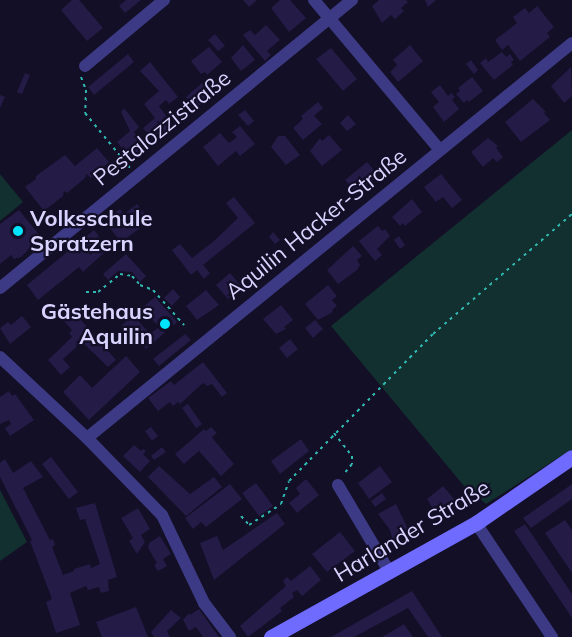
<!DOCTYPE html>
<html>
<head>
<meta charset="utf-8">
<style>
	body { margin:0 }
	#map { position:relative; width:572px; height:637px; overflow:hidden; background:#130f26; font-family:Mulish,sans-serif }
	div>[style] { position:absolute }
	.green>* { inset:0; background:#12302f }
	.building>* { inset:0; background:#241b47 }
	.path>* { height:2px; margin-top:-1px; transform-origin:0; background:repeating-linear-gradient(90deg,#2fb8b0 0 3px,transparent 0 7.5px) }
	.street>* { height:12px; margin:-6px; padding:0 6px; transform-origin:6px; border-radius:6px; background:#3d3a85 }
	.secondary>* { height:15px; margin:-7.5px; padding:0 7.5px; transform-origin:7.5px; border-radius:7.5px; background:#6f6bff }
	.dots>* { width:16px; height:16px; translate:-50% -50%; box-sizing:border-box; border:3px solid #130f26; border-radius:50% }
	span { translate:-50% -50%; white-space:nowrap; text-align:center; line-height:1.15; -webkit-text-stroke:4.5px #130f26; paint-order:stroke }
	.street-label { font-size:22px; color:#d9d4ff }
	.poi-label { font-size:22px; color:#d9d4ff; font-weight:700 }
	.left { translate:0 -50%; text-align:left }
	.right { translate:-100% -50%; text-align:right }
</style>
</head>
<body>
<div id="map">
	<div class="green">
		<div style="clip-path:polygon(572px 130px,572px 449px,486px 504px,464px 486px,331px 326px)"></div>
		<div style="clip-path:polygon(0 174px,23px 202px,0 221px)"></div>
		<div style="clip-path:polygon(0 490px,27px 542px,0 561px)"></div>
	</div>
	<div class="building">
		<div style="clip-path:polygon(72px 0,79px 0,103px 28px,87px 41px,61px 10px)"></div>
		<div style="clip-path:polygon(126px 0,141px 0,125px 13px,119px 6px)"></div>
		<div style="clip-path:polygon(243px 0,257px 0,249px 7px)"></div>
		<div style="clip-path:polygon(280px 0,290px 0,306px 18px,289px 32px,271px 8px)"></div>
		<div style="clip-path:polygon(379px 0,406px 0,408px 2px,401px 8px,404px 11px,395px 19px,391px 15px,382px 23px,372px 6px)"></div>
		<div style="clip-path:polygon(425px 0,436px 0,428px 7px)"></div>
		<div style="clip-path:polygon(537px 6px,554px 27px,547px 33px,550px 37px,520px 61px,508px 45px,502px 50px,495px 40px,517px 23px,513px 17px,525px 8px,529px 13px)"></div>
		<div style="clip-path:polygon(266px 25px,280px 40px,267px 51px,271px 55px,265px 61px,243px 35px,250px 30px,255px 35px)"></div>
		<div style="clip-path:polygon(215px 34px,225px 46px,218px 51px,208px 40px)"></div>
		<div style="clip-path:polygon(243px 45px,255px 60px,241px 71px,231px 58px)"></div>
		<div style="clip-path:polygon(410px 45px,423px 61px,398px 82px,390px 72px,397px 65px,393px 60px)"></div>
		<div style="clip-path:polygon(209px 47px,222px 62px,207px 75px,205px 72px,201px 74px,191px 61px)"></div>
		<div style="clip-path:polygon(331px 48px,357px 79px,343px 91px,316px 59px)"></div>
		<div style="clip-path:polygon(502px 52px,506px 57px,510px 54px,514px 60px,511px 62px,513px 65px,494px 80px,480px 63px,486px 58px,488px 62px)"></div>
		<div style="clip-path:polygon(128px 54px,134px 62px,94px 95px,88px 87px)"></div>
		<div style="clip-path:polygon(471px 60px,478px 70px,474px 74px,466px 64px)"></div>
		<div style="clip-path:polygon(150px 62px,178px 97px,169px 104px,166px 100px,159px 106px,166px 116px,162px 120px,170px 130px,155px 142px,143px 128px,155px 118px,144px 104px,159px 91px,140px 71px)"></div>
		<div style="clip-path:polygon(571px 67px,572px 96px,564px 103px,551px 86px)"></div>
		<div style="clip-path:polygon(25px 73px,30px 75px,22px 94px,17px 92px)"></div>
		<div style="clip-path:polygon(472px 77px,483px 91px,469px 102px,467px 100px,464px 103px,456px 94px,460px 91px,458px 88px)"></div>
		<div style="clip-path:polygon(202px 83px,212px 95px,196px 108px,186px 97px)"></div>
		<div style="clip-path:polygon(440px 85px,448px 96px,451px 93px,455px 97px,452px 100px,459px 109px,444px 122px,433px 107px,439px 102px,431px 92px)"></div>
		<div style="clip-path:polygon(0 95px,5px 97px,0 108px)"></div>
		<div style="clip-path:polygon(533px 99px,546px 112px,544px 113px,550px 120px,521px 142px,505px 122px)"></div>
		<div style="clip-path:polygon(318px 102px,323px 108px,314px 116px,322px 124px,303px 140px,293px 128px,303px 119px,301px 116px)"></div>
		<div style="clip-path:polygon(124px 108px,139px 127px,134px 132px,145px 146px,130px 158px,117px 142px,130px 131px,121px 112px)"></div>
		<div style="clip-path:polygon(245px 110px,254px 121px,248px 126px,238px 115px)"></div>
		<div style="clip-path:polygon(348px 115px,356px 124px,347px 131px,340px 123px)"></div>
		<div style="clip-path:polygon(240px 126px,255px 144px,240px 156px,236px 151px,218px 166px,203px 147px,220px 133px,229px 143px,237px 137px,232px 132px)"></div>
		<div style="clip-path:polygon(329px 135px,342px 150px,322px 166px,310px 151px,320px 138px,322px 141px)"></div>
		<div style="clip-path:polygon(278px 136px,285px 136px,300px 155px,286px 165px,271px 147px)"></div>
		<div style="clip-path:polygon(488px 138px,498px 146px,496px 148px,503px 157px,497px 162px,493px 158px,483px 167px,471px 152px)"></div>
		<div style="clip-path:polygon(97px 148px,109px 162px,91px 178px,86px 174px,85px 178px,67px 193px,64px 191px,63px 196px,44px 211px,25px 187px,36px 179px,36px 176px,65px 155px,75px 166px)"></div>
		<div style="clip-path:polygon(367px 162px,378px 175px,358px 195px,345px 180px)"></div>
		<div style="clip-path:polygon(441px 174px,462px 200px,452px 208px,443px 197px,436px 202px,424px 187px)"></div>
		<div style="clip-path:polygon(234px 197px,255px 223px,203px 265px,210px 273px,204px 279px,197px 270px,191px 275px,172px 250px,180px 244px,192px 258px,214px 241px,238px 218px,226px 203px)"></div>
		<div style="clip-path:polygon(412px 199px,422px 212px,405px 226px,403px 223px,400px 226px,392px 217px)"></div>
		<div style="clip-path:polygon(137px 204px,150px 221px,121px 242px,109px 227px,115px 221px,111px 216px,120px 209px,124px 214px)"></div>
		<div style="clip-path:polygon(19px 210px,41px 237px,21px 257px,14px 259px,11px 255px,0 264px,0 224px)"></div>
		<div style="clip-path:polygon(378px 226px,382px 231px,385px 229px,390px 236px,377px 249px,382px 255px,375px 261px,359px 241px)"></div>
		<div style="clip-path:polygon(94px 230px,106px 245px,103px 247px,106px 251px,83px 272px,79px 267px,38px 300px,27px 285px)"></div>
		<div style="clip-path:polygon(273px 232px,280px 240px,275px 244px,269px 237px)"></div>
		<div style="clip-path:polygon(399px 236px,405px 245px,400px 249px,394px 240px)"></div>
		<div style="clip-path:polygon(353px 246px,362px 256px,357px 260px,360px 265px,357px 270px,338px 284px,327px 270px)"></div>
		<div style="clip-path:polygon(126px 254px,146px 276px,140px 282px,132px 272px,118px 271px,108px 280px,103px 274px)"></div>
		<div style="clip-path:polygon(230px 273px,242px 287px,228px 299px,216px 285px)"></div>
		<div style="clip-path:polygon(328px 285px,337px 296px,332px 300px,337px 306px,332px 310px,333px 312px,318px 320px,305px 304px)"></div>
		<div style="clip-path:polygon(173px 289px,180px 297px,172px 306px,164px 298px)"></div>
		<div style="clip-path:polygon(206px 290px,219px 305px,197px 320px,186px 306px)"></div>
		<div style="clip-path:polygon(155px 297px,177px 322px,146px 349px,141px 343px,139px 345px,121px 326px,133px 315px,150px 334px,159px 327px,142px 308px)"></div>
		<div style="clip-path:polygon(281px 305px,293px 320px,284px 327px,286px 329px,276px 334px,263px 319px)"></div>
		<div style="clip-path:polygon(74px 312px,116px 360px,108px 367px,82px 342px,63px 359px,70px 367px,61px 375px,48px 360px,72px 337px,69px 333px,72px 330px,64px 321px)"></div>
		<div style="clip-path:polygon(22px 316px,31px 327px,10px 344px,0 328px,8px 322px,11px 325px)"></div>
		<div style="clip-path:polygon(315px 320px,323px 329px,313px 338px,305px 328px)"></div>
		<div style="clip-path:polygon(185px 334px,191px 340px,159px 366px,153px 359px)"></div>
		<div style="clip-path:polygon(290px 339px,298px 349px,287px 358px,279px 348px)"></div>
		<div style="clip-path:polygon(126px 356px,140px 372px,89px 420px,63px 392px,80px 375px,92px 388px)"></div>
		<div style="clip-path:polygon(203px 362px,227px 393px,222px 397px,212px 384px,207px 386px,203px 383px,180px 404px,178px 402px,173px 406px,170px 402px,158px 411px,148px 398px,171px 381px,174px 385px)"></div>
		<div style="clip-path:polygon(9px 391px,12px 396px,15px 394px,34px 420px,10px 436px,5px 428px,11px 424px,9px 420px,0 424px,0 397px)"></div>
		<div style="clip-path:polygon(188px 404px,202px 424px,196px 428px,182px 408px)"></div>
		<div style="clip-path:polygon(151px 427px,158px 436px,152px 441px,145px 431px)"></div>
		<div style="clip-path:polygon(211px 427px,217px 433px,212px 437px,214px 440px,234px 464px,221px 476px,199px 451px,184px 464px,175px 454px,196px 436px,204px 445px,196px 436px,204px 429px,206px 431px)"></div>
		<div style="clip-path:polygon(301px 439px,309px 451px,280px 474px,271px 461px)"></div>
		<div style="clip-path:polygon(134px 445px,141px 451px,143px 449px,146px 451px,143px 454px,150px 461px,140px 472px,123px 456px)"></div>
		<div style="clip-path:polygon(162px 447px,166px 452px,154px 460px,151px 456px)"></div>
		<div style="clip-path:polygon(51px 457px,78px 492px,69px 499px,42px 464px)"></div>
		<div style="clip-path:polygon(5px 459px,13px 473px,31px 461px,43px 477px,23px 488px,50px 540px,53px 539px,55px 545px,52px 547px,63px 575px,74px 571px,74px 569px,90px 564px,91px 568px,100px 564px,85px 519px,80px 520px,76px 508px,95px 503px,117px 577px,108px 580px,109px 591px,101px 593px,99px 587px,88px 590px,86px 586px,70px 593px,80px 625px,56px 633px,46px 602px,52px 599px,30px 541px,32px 540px,0 477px,0 463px)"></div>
		<div style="clip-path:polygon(159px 466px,190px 494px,214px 477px,222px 487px,186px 516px,148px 477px)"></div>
		<div style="clip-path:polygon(380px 466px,392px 482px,369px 499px,358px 483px)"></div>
		<div style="clip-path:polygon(306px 479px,319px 495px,297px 513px,289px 503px,300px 494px,296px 488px)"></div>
		<div style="clip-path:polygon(256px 483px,273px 506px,259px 516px,242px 493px)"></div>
		<div style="clip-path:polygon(230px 484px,242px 499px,206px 527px,201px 522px,193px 529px,185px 518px)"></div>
		<div style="clip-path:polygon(572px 484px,572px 499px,531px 528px,523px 518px)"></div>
		<div style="clip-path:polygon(443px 486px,454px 499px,454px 502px,443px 509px,441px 505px,432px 507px,427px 499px)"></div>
		<div style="clip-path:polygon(382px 493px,386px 499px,375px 507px,371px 501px)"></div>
		<div style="clip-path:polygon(396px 504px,408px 529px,399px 535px,402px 541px,393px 546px,390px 540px,392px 538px,390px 530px,378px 514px)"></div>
		<div style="clip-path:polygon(138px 508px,150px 529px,141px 535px,145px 542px,137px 554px,129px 541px,133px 538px,121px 518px)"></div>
		<div style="clip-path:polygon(277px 513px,285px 524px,214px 580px,200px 543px,217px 536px,223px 550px)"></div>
		<div style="clip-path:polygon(565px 520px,572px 530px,572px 573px,545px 533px)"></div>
		<div style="clip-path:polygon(525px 524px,572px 594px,572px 618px,514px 531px)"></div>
		<div style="clip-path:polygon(340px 532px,355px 551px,327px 572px,312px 554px)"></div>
		<div style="clip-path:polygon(160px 536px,171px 554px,163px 559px,167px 566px,158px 571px,154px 565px,157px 563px,148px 548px,149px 543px)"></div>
		<div style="clip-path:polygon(310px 566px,321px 580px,302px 596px,297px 590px,292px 593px,294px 597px,280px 608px,282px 611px,248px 637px,240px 626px,286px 586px,283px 581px,287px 577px,291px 581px)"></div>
		<div style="clip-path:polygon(412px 591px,442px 637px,428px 637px,408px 608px,354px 637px,331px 637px)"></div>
		<div style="clip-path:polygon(136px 607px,148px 637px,102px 637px,96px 622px)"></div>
		<div style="clip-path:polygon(199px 609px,219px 637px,203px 637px,196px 627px,189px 631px,183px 620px,189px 613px,190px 615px)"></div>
		<div style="clip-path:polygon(171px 610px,181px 618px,167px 631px,170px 637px,154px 637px,151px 632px)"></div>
		<div style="clip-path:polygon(404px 624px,413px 637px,382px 637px)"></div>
	</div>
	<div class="path">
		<div style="left:81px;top:77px;width:14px;rotate:69deg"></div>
		<div style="left:86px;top:90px;width:23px;rotate:92deg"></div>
		<div style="left:85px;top:113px;width:71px;rotate:50.7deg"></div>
		<div style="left:86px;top:292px;width:12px"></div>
		<div style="left:98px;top:292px;width:28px;rotate:-39deg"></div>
		<div style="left:120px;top:274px;width:12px;rotate:9deg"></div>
		<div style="left:132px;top:276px;width:12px;rotate:48deg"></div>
		<div style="left:140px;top:285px;width:14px;rotate:21deg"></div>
		<div style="left:153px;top:290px;width:47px;rotate:48.5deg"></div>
		<div style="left:334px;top:433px;width:29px;rotate:52deg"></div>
		<div style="left:352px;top:456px;width:8px;rotate:90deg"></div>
		<div style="left:352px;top:464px;width:14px;rotate:129deg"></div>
		<div style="left:241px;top:516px;width:12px;rotate:48deg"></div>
		<div style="left:249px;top:525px;width:38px;rotate:-33deg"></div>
		<div style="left:281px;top:504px;width:24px;rotate:-71deg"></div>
		<div style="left:289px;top:481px;width:206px;rotate:-45.6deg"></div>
		<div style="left:433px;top:334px;width:184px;rotate:-40.8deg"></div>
	</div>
	<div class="street">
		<div style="left:314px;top:0;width:196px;rotate:50deg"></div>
		<div style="left:85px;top:66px;width:103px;rotate:-39.9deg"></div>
		<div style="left:0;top:288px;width:455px;rotate:-39.3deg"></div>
		<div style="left:0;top:357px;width:119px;rotate:43deg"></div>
		<div style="left:87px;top:438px;width:107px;rotate:45.8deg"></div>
		<div style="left:162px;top:515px;width:98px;rotate:64.5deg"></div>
		<div style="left:204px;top:603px;width:43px;rotate:52.6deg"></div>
		<div style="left:87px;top:438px;width:625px;rotate:-39.16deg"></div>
		<div style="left:338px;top:485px;width:102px;rotate:59.4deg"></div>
		<div style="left:476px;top:523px;width:137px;rotate:56.3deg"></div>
	</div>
	<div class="secondary">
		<div style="left:271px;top:637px;width:235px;rotate:-29.1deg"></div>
		<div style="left:476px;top:523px;width:116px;rotate:-34.5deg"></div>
	</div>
	<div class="dots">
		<div style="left:18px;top:231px;background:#00e5ff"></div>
		<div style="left:165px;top:324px;background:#00e5ff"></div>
	</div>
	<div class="street-label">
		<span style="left:162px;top:128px;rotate:-39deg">Pestalozzistraße</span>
		<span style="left:316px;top:224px;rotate:-39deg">Aquilin Hacker-Straße</span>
		<span style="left:412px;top:531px;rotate:-31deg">Harlander Straße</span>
	</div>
	<div class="poi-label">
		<span class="left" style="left:30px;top:231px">Volksschule<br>Spratzern</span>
		<span class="right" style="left:153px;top:324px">Gästehaus<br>Aquilin</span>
	</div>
</div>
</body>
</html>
